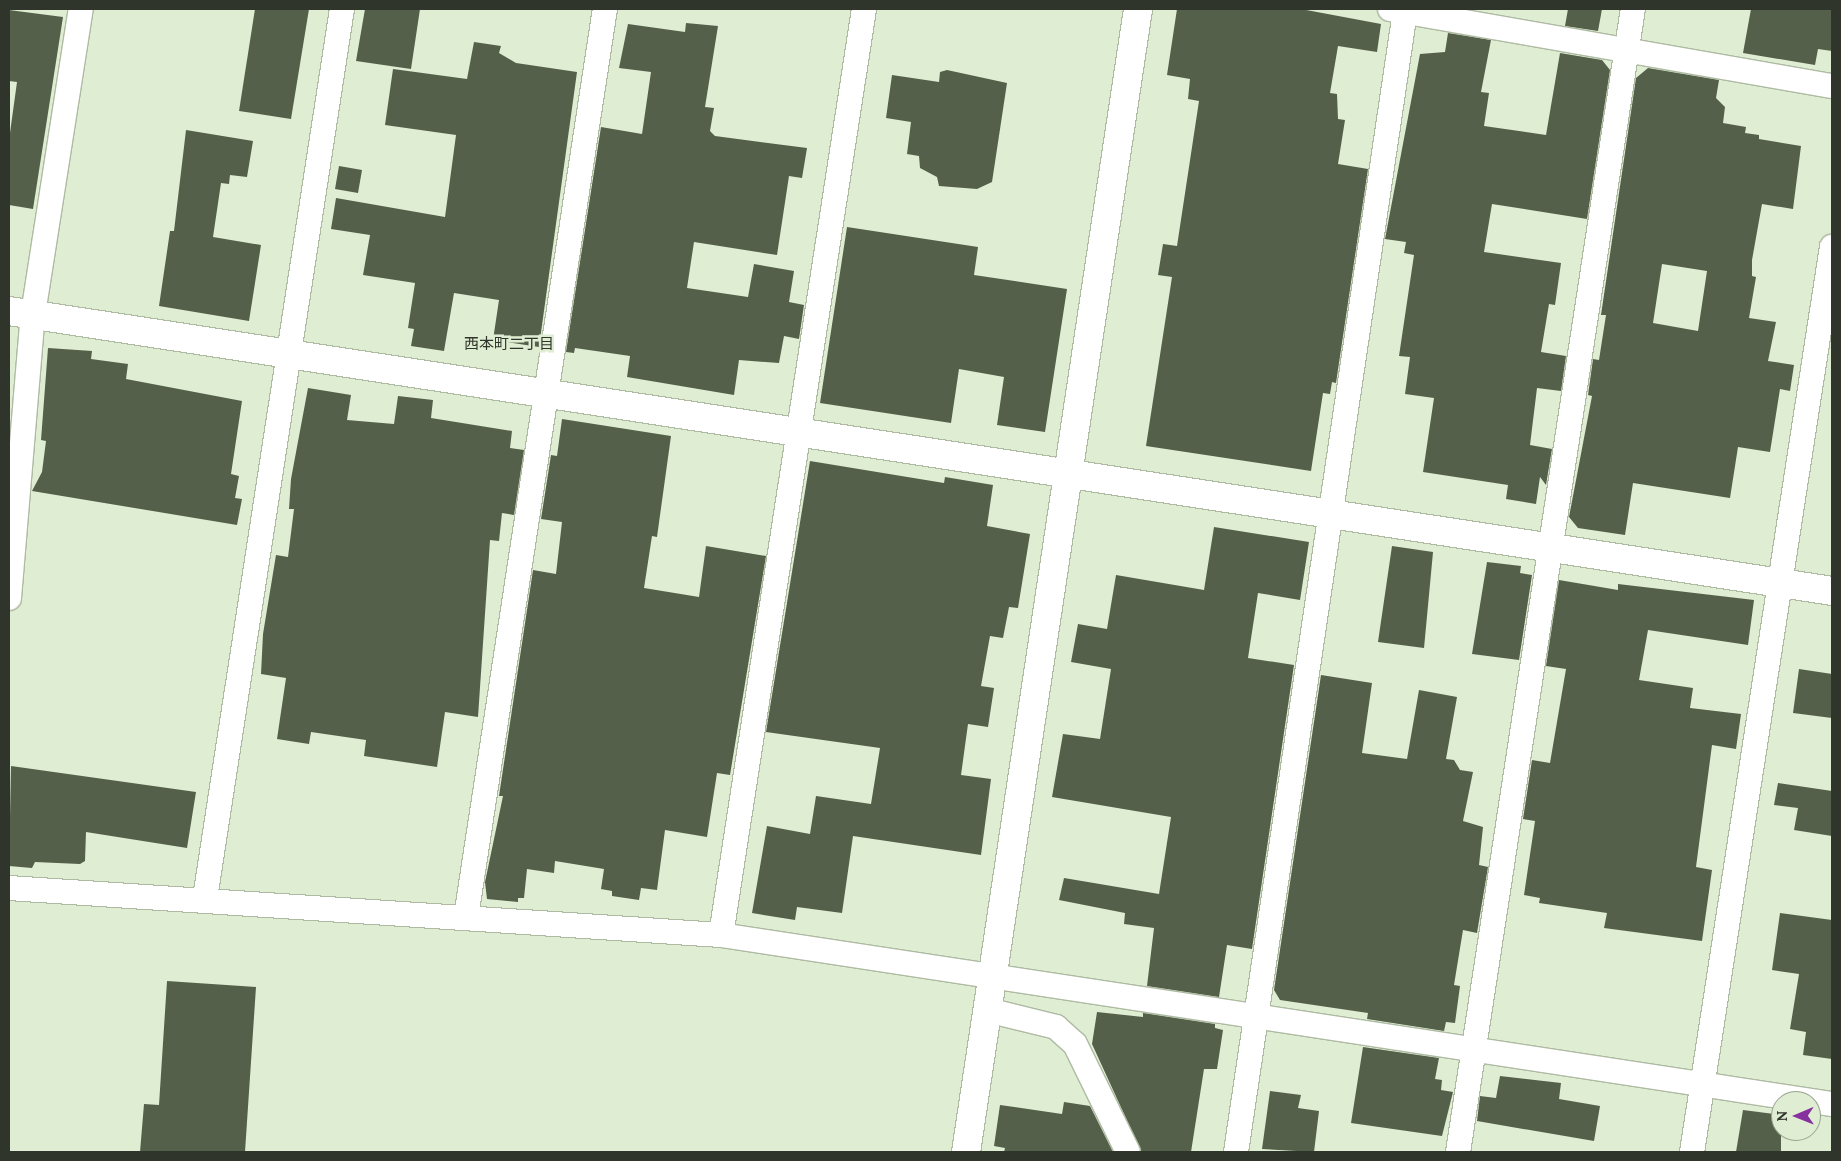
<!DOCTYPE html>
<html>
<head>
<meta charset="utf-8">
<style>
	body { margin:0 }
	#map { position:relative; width:1841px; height:1161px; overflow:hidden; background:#dfedd3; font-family:Lora,"Noto Sans JP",serif }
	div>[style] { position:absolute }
	.building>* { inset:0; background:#55604a }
	.roads { filter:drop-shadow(1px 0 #aebaa2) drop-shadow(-1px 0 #aebaa2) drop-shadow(0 1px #aebaa2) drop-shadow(0 -1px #aebaa2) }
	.minor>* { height:24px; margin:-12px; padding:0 12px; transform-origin:12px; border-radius:12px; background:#fff }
	.tertiary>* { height:28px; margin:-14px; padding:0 14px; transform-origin:14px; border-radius:14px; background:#fff }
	span { translate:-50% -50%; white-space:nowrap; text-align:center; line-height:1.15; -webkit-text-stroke:5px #dfedd3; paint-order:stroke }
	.neighbourhood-label { font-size:15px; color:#30352b }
	.frame { position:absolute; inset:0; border:10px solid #30352b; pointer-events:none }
	.north { position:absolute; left:1771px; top:1091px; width:50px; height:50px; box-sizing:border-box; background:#dfedd3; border:1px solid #99a390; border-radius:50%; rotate:269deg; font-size:14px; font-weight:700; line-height:20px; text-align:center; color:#30352b }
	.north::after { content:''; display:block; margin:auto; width:18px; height:22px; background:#87319e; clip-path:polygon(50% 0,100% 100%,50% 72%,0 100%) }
</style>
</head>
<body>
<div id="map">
	<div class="building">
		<div style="clip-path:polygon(255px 9px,309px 9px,291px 119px,239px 111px)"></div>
		<div style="clip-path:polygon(365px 9px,420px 9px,411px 69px,356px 61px)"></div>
		<div style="clip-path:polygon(1177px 9px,1301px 9px,1381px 24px,1377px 52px,1338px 46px,1330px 93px,1337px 94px,1338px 119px,1345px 120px,1338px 164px,1368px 169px,1336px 383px,1332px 382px,1330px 394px,1323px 393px,1311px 471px,1146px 446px,1172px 277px,1158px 275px,1163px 244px,1177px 246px,1199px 101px,1188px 99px,1190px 79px,1167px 75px)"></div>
		<div style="clip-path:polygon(1568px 9px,1602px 9px,1598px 31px,1565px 26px)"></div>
		<div style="clip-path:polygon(1751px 9px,1832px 9px,1832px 51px,1818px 49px,1815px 65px,1743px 53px)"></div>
		<div style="clip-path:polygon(9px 10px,63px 17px,33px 209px,9px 205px,9px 140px,17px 82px,9px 81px)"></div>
		<div style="clip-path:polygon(686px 23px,718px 26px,705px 107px,714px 108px,710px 131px,715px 136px,807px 148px,802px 178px,789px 176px,777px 255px,694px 242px,687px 288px,748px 297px,754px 264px,794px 271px,789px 302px,804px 305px,799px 339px,784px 336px,779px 363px,739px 360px,734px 395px,627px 377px,630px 356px,575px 348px,574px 353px,566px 352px,601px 127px,642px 134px,651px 72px,619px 68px,628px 24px,685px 32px)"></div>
		<div style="clip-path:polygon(1448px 33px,1491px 40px,1481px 92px,1489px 93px,1484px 126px,1546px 135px,1560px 53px,1602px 60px,1610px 70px,1587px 219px,1492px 204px,1484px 252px,1561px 263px,1555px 305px,1549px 304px,1541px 352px,1566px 356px,1561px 391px,1537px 388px,1530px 445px,1552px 449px,1546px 485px,1540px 477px,1536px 504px,1506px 499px,1508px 485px,1423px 472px,1434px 398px,1405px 394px,1410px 357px,1399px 356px,1414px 255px,1404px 253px,1406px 242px,1385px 239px,1420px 54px,1445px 52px)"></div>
		<div style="clip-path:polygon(474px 42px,501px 46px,499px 53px,516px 63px,577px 72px,539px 347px,493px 340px,499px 300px,454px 293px,444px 351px,411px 346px,414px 329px,408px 328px,415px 283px,363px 275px,370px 235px,331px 229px,336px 198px,445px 217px,456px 135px,385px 125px,393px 69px,467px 79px)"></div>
		<div style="clip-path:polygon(evenodd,1648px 68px,1719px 80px,1716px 98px,1725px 107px,1723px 123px,1746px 127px,1745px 133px,1759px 135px,1759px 139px,1801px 146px,1793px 209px,1762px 204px,1752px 260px,1752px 276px,1756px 277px,1749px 318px,1776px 322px,1768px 361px,1794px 365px,1790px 391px,1780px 389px,1770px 452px,1738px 447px,1730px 498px,1633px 483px,1625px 535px,1578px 528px,1569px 517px,1592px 396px,1588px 395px,1593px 359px,1599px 360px,1606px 315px,1601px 315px,1636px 78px,1648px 68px,1662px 264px,1707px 271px,1698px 331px,1653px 323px,1662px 264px)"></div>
		<div style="clip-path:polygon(947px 70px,1007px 83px,992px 182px,977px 189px,939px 186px,937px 177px,920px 168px,919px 156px,907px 154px,911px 122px,886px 118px,892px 75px,939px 82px,940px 72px)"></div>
		<div style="clip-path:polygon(186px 130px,253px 141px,247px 177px,230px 175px,229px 184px,221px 183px,213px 237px,261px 245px,249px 321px,159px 306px,170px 231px,174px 231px)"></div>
		<div style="clip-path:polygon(339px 166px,362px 170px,358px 193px,335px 189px)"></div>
		<div style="clip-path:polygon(847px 227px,978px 247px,974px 275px,1067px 289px,1045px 432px,997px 425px,1004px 377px,959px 369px,951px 423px,820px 403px)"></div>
		<div style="clip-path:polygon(48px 348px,92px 351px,91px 359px,128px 364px,126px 379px,242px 401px,231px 474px,239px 476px,235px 498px,242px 499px,237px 525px,32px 491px,42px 472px,46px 441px,41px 440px)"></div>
		<div style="clip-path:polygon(308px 388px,351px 395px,347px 420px,394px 424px,398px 396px,433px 400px,431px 418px,512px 431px,510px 448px,524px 450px,514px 515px,502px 513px,499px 541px,490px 540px,478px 717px,445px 712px,437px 767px,364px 756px,366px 740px,311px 732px,309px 744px,277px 739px,286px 678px,261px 674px,263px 634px,276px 555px,288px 557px,294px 509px,289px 509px,291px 479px)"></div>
		<div style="clip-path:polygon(562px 419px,671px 436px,657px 537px,652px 536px,644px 588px,699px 597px,706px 546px,766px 556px,730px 775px,717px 773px,707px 837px,665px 830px,657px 890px,641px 888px,639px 900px,612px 896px,612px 891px,601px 889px,604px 869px,555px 861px,554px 873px,527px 869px,524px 898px,518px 898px,518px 902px,487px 899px,485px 882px,503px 796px,499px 796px,533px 570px,556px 574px,562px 522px,541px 519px,551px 455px,557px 456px)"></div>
		<div style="clip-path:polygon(810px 461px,944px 483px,945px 477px,993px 485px,987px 526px,1030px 534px,1018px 608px,1009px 607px,1003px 638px,990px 636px,981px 686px,994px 688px,988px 727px,968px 724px,961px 775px,991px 779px,981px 855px,853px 836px,842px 913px,797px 907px,795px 920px,752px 913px,767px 826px,810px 834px,816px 796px,871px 804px,880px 748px,766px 732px)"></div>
		<div style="clip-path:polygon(1214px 527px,1309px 542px,1300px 600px,1258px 593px,1248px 658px,1294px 665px,1252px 949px,1227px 945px,1219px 997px,1147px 986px,1154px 928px,1124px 924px,1125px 913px,1059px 900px,1064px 878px,1159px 894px,1171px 817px,1052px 797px,1063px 734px,1100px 739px,1111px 669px,1071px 662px,1078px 624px,1107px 629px,1116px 575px,1204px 590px)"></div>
		<div style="clip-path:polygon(1392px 546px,1433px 552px,1424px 648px,1378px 642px)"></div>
		<div style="clip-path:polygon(1487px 562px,1521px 566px,1520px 573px,1532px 575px,1519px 660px,1472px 654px)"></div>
		<div style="clip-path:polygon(1559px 580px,1618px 590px,1618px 584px,1754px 600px,1748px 645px,1648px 630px,1639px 680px,1693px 688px,1690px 708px,1741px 714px,1736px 749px,1712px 745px,1696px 867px,1712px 870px,1702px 941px,1604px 928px,1607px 913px,1539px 903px,1540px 898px,1524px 895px,1535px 821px,1523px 819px,1532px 760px,1550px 763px,1566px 669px,1546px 666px)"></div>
		<div style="clip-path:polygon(1799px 669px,1832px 674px,1832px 718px,1793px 713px)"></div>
		<div style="clip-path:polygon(1321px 675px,1372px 683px,1362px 753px,1407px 759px,1419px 690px,1457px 697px,1446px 759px,1454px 760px,1460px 770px,1473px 772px,1463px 821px,1483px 827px,1479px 865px,1488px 867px,1477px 933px,1463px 930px,1454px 985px,1460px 986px,1455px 1023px,1446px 1022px,1444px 1031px,1367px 1019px,1368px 1013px,1280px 1000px,1274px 990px)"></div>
		<div style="clip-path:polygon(11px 766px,196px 792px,187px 848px,86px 832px,85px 861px,80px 864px,35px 862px,32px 868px,9px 866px)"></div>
		<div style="clip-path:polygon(1778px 783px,1832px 791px,1832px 836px,1794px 830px,1798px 808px,1774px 805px)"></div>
		<div style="clip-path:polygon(1780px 913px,1832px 920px,1832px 1059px,1803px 1055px,1806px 1032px,1790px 1029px,1799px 974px,1772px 970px)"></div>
		<div style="clip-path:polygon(167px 981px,256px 987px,245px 1152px,140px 1152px,144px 1104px,159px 1105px)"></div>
		<div style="clip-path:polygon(1097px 1012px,1143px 1017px,1143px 1013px,1215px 1024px,1215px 1028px,1223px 1030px,1217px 1069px,1204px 1069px,1191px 1152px,1141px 1151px,1092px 1044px)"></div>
		<div style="clip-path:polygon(1363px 1047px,1439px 1058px,1435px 1079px,1442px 1080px,1441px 1090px,1453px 1092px,1442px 1136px,1351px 1123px)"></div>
		<div style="clip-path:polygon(1500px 1076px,1561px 1083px,1559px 1099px,1600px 1106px,1594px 1141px,1477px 1121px,1480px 1096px,1496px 1098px)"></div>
		<div style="clip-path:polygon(1270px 1091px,1301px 1095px,1298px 1108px,1319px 1111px,1314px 1152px,1262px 1149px)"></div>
		<div style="clip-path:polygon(1064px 1102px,1090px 1106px,1113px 1152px,1004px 1152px,1005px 1148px,994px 1146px,1000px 1105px,1062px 1114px)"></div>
		<div style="clip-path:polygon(1743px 1110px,1781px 1115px,1781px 1152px,1736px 1152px)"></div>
	</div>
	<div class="roads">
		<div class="minor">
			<div style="left:1390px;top:9px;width:449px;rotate:9.9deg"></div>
			<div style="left:9px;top:598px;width:285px;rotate:-85.2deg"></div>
			<div style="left:33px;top:314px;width:309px;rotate:-81.1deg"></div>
			<div style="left:9px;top:888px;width:714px;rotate:3.78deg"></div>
			<div style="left:721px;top:935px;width:1124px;rotate:8.65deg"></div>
			<div style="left:205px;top:898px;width:899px;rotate:-81.24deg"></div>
			<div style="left:466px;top:917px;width:919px;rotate:-81.3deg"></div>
			<div style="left:721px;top:935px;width:937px;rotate:-81.22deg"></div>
			<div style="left:987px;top:1010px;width:71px;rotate:13.8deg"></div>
			<div style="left:1056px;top:1027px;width:25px;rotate:42deg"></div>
			<div style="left:1075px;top:1044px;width:120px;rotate:63.9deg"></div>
			<div style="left:1236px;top:1152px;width:1153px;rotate:-81.57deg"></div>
			<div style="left:1458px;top:1152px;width:1156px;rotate:-81.3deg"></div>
			<div style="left:1692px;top:1152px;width:916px;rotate:-81.21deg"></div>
		</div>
		<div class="tertiary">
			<div style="left:9px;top:311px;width:1844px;rotate:8.73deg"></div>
			<div style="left:966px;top:1152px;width:1156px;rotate:-81.44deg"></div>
		</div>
	</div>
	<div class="neighbourhood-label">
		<span style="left:509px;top:344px">西本町二丁目</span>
	</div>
	<div class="frame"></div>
	<div class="north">N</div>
</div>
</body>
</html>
